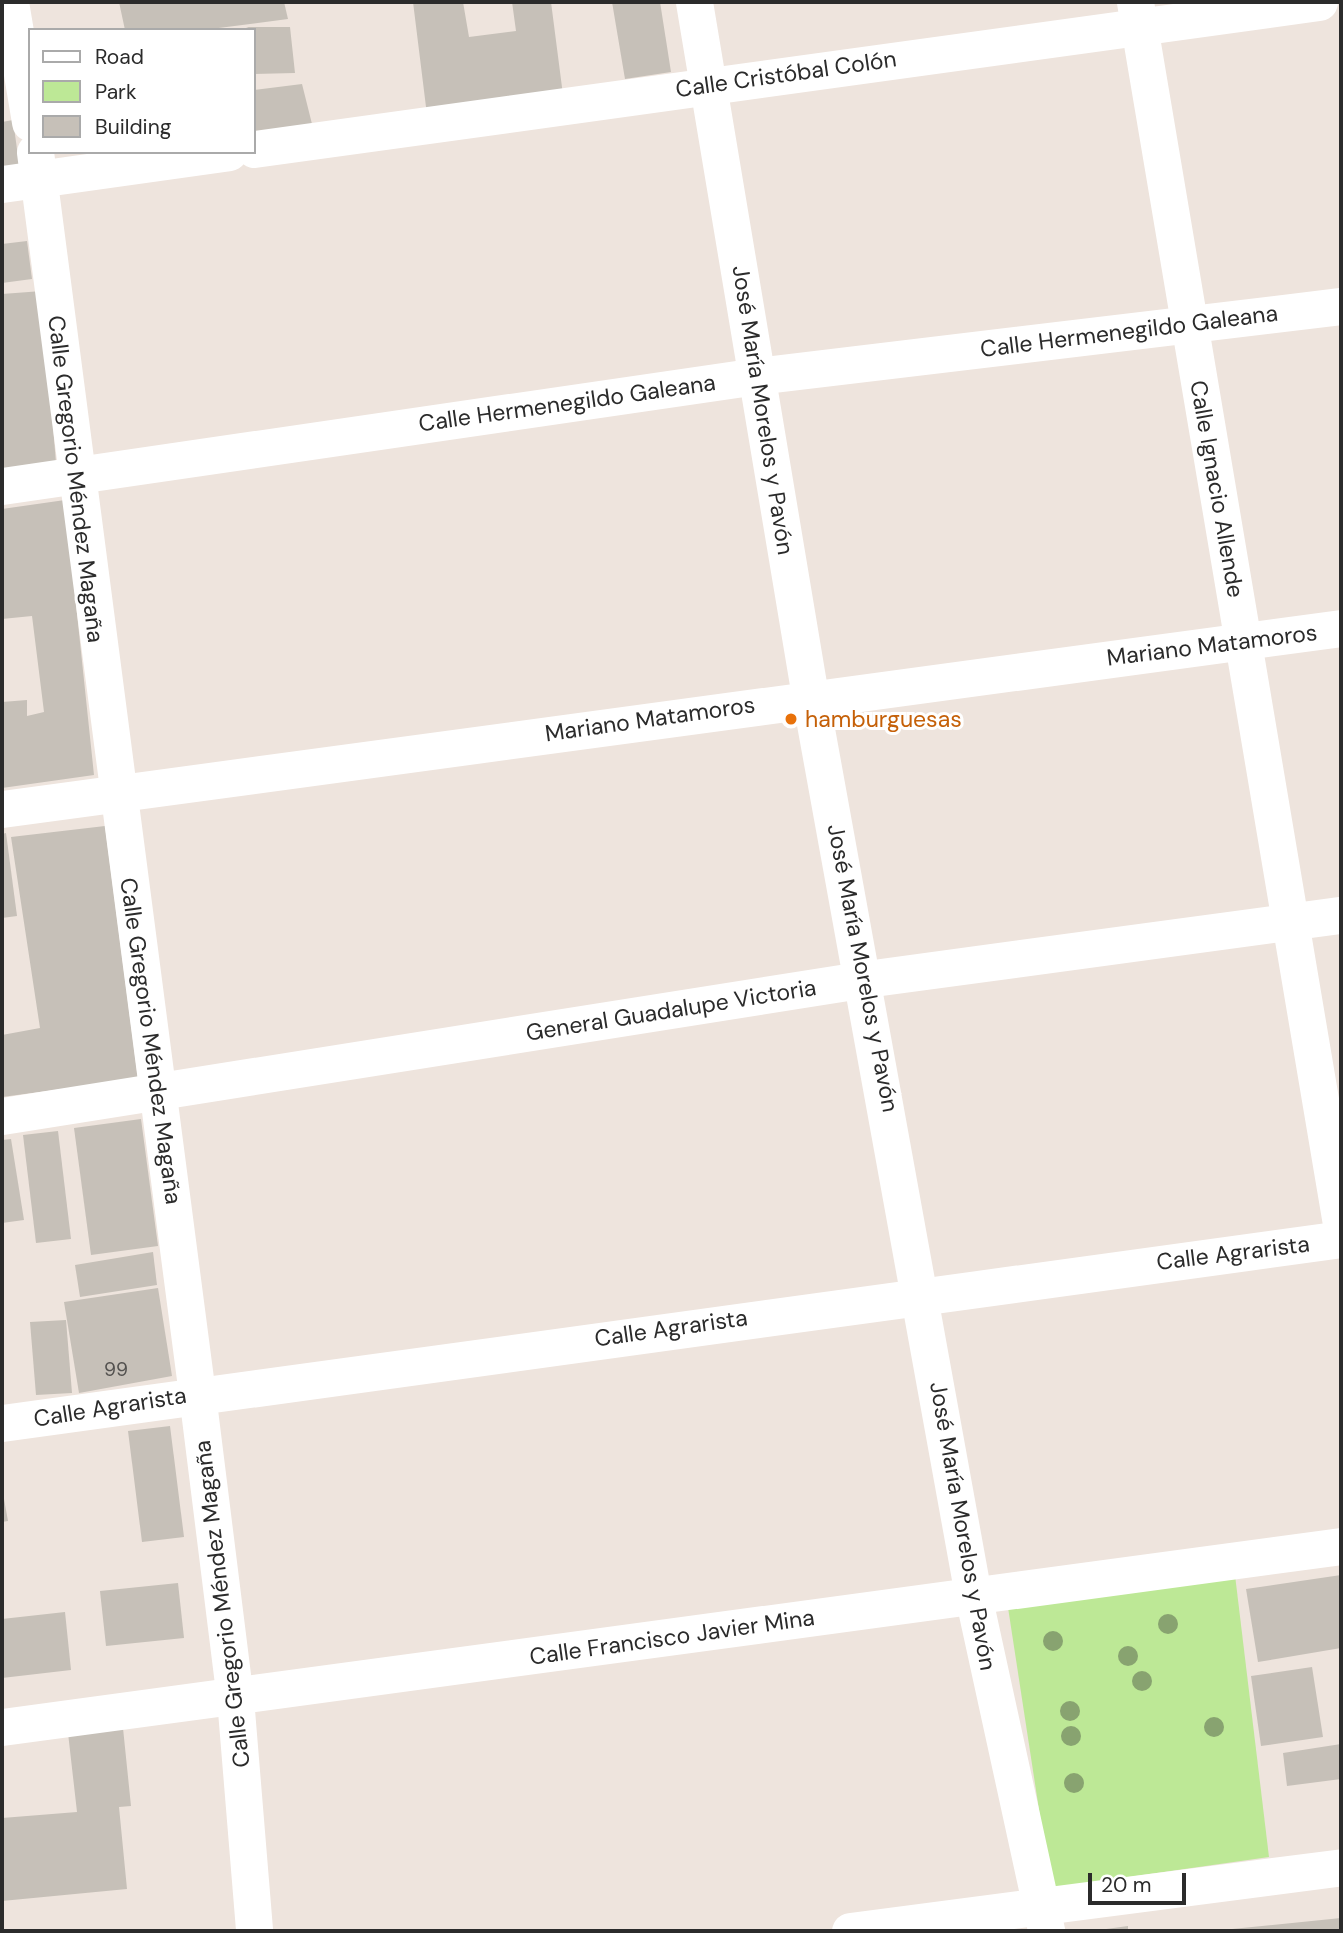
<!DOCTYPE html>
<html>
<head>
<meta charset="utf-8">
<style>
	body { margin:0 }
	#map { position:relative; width:1343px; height:1933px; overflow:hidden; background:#eee4dd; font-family:"DM Sans",sans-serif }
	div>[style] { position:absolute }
	.green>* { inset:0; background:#bde896 }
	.building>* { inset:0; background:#c6c0b8 }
	.street>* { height:37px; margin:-18.5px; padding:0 18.5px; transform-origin:18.5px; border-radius:18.5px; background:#fff }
	.trees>* { width:20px; height:20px; margin:-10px; border-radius:50%; background:#88a370 }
	.dots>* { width:19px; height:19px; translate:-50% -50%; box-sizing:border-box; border:4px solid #fff; border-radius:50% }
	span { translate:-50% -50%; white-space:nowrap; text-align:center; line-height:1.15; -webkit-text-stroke:6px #fff; paint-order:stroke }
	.number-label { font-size:19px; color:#52504e }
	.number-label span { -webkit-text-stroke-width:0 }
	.street-label { font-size:23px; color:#2b2b2b }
	.food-label { font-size:23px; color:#c56008 }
	.left { translate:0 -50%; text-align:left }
	.frame { position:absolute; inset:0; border:4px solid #2b2b2b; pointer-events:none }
	.legend { position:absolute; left:28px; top:28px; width:228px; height:126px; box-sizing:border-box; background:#fff; border:2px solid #aaa; margin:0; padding:9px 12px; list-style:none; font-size:21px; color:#2b2b2b }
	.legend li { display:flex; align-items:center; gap:14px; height:35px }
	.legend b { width:35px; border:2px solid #aaa }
	.scale { position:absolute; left:1088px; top:1873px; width:98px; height:32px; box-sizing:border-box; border:4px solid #2b2b2b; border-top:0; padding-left:9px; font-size:21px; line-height:24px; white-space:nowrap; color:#2b2b2b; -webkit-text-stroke:5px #fff; paint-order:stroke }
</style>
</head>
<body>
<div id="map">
	<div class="green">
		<div style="clip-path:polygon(1235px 1575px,1269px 1857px,1051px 1888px,1007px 1601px)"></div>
	</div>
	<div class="building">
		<div style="clip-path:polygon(119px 2px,284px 2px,288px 19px,203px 30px,125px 30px)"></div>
		<div style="clip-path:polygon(413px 2px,463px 2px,469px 37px,516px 31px,512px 2px,551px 2px,563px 95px,427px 115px)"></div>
		<div style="clip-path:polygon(612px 2px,660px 2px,671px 72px,625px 79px)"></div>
		<div style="clip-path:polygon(246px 27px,290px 27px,295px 73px,254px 74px,254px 30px)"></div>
		<div style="clip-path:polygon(302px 84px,313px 128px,254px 135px,254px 90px)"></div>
		<div style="clip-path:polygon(13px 120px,20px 171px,2px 174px,2px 122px)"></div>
		<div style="clip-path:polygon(27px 241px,32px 279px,2px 283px,2px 244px)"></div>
		<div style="clip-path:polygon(42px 291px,56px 463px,2px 470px,2px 294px)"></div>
		<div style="clip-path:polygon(65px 500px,94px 775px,2px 788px,2px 702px,27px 700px,27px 716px,44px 712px,32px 616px,2px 619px,2px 509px)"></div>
		<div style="clip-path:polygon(105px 826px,138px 1079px,2px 1097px,2px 1035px,40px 1028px,11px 837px)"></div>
		<div style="clip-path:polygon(6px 833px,17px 916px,2px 918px,2px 834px)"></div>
		<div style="clip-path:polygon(141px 1119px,158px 1246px,91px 1255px,74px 1128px)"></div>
		<div style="clip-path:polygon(58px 1131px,71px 1239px,36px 1243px,23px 1135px)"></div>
		<div style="clip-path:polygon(11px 1139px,24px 1220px,2px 1223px,2px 1140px)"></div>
		<div style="clip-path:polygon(153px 1252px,157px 1285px,80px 1297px,75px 1265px)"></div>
		<div style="clip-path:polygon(158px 1288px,172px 1376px,79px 1393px,64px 1302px)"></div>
		<div style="clip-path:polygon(66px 1320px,72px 1393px,36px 1395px,30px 1322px)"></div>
		<div style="clip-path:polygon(170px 1426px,184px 1537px,142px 1542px,128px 1431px)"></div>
		<div style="clip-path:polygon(2px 1488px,8px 1521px,2px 1522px)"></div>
		<div style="clip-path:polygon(1341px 1575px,1341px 1648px,1258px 1662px,1246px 1589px)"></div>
		<div style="clip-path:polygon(178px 1583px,184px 1638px,106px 1646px,100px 1591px)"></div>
		<div style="clip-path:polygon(65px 1612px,71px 1670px,2px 1678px,2px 1619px)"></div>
		<div style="clip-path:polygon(1312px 1667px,1323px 1737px,1261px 1746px,1251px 1676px)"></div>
		<div style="clip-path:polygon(123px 1728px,131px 1806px,119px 1807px,127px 1889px,2px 1901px,2px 1818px,77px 1812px,68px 1733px)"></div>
		<div style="clip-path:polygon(1341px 1744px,1341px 1779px,1287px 1786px,1283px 1753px)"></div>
		<div style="clip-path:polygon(1341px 1918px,1341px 1931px,1232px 1931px,1232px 1929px)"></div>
		<div style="clip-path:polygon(1128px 1926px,1128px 1931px,1099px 1931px,1099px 1930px)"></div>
	</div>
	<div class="street">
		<div style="left:10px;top:2px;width:122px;rotate:80.5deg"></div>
		<div style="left:694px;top:2px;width:704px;rotate:80.51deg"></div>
		<div style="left:810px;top:696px;width:914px;rotate:79.72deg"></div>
		<div style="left:973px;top:1595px;width:344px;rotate:77.7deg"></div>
		<div style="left:1135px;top:2px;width:1239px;rotate:80.43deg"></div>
		<div style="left:254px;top:149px;width:1075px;rotate:-7.86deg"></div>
		<div style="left:35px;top:152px;width:1253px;rotate:82.57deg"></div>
		<div style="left:197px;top:1394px;width:306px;rotate:82.9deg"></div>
		<div style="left:235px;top:1698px;width:234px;rotate:85.3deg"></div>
		<div style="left:2px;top:184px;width:229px;rotate:-8deg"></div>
		<div style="left:2px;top:486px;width:763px;rotate:-8.29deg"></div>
		<div style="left:757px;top:376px;width:588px;rotate:-6.84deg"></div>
		<div style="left:2px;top:809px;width:1351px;rotate:-7.7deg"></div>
		<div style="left:2px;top:1116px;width:875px;rotate:-9.01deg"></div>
		<div style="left:866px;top:979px;width:479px;rotate:-7.7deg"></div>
		<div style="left:2px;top:1423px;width:1352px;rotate:-7.82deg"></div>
		<div style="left:2px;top:1727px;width:1351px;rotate:-7.7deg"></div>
		<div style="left:850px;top:1931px;width:495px;rotate:-7.4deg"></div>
	</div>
	<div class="trees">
		<div style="left:1168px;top:1624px"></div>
		<div style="left:1053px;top:1641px"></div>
		<div style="left:1128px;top:1656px"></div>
		<div style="left:1142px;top:1681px"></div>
		<div style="left:1070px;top:1711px"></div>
		<div style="left:1214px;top:1727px"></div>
		<div style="left:1071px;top:1736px"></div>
		<div style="left:1074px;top:1783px"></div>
	</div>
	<div class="dots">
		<div style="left:791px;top:719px;background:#e8710a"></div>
	</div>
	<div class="number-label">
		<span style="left:116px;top:1370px">99</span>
	</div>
	<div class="street-label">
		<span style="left:786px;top:74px;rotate:-8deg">Calle Cristóbal Colón</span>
		<span style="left:1129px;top:331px;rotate:-7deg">Calle Hermenegildo Galeana</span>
		<span style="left:567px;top:403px;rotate:-8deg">Calle Hermenegildo Galeana</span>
		<span style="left:763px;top:410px;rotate:81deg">José María Morelos y Pavón</span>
		<span style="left:76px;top:479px;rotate:83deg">Calle Gregorio Méndez Magaña</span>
		<span style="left:1217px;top:489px;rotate:80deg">Calle Ignacio Allende</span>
		<span style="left:1212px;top:645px;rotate:-7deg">Mariano Matamoros</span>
		<span style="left:650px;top:719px;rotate:-8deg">Mariano Matamoros</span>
		<span style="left:863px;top:968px;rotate:79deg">José María Morelos y Pavón</span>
		<span style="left:671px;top:1010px;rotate:-9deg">General Guadalupe Victoria</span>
		<span style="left:151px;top:1041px;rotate:82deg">Calle Gregorio Méndez Magaña</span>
		<span style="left:1233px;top:1253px;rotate:-7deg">Calle Agrarista</span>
		<span style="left:671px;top:1328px;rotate:-8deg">Calle Agrarista</span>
		<span style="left:110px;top:1407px;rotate:-9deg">Calle Agrarista</span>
		<span style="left:963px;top:1526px;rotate:80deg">José María Morelos y Pavón</span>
		<span style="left:222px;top:1604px;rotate:-97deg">Calle Gregorio Méndez Magaña</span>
		<span style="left:672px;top:1637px;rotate:-8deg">Calle Francisco Javier Mina</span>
	</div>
	<div class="food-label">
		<span class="left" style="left:805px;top:719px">hamburguesas</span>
	</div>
	<div class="frame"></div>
	<ul class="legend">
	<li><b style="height:9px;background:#fff"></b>Road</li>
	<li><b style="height:19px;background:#bde896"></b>Park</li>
	<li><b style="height:19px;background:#c6c0b8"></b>Building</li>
	</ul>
	<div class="scale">20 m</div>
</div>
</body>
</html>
